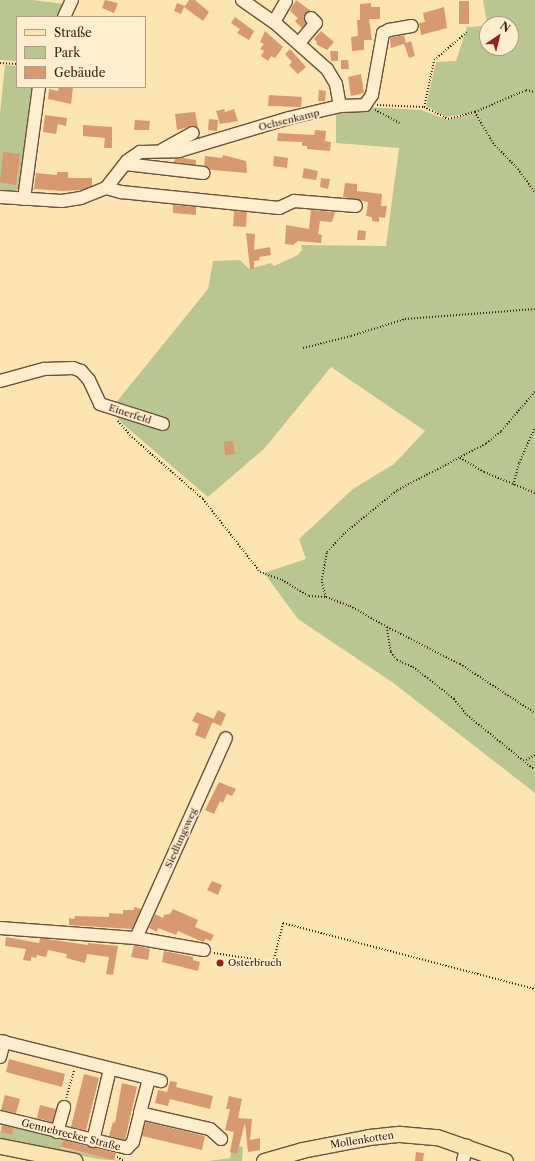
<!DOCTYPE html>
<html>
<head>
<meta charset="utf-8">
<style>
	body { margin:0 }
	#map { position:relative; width:535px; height:1161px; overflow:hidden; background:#fde5b3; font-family:"Libre Caslon Text",serif }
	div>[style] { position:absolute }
	.green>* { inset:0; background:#bac691 }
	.building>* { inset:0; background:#d79970 }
	.path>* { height:1.5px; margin-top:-0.75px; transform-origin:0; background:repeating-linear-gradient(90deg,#382012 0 1px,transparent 0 3px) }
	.roads { filter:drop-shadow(1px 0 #69513a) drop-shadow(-1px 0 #69513a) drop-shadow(0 1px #69513a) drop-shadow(0 -1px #69513a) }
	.minor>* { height:12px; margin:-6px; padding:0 6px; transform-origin:6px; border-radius:6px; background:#feeece }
	.major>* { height:15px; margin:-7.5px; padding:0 7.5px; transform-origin:7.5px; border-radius:7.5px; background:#fde5b3 }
	.dots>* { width:11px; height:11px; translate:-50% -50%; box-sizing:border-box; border:2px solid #feeece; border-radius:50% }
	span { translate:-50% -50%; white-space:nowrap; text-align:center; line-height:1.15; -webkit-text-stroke:3.5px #feeece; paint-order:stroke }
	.street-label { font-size:10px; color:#382012 }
	.poi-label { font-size:10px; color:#382012 }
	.left { translate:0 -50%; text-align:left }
	.legend { position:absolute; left:16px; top:16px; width:130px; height:72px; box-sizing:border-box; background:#feeece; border:1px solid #af9c83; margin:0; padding:5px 7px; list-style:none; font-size:12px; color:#382012 }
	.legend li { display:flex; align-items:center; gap:8px; height:20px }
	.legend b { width:20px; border:1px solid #af9c83 }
	.north { position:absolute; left:479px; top:16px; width:40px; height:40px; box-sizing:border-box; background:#feeece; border:1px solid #af9c83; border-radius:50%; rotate:35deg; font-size:11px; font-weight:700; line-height:16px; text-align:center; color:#382012 }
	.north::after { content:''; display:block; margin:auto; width:14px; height:18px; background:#8f2418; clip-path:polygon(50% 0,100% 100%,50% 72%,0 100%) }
</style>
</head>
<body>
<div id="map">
	<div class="green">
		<div style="clip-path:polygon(0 0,33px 0,64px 4px,59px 17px,17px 17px,17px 61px,0 60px)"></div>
		<div style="clip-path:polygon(483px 0,535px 0,535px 793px,392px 682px,298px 619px,264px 573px,306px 559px,299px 539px,353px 489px,394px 464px,425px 431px,331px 367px,264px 449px,208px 497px,124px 425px,110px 410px,208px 289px,213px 261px,240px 260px,249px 269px,271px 263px,274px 266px,298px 255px,302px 250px,301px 245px,386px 246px,399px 148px,336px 143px,336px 113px,368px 107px,421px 110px,448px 120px,476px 112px,446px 117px,426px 106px,436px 62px,456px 61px,467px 27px,487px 26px,487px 48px,511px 48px,511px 24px,487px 24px)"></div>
		<div style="clip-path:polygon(5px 65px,17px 66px,17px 87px,34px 87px,22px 182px,19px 189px,13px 193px,0 192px,0 114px)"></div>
		<div style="clip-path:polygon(15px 1123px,64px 1136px,61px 1148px,122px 1161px,98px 1159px,0 1139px,0 1131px,12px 1134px)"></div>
		<div style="clip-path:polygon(239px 1146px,243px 1147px,242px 1161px,208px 1161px,230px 1158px,231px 1152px,237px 1154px)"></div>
	</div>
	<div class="building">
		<div style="clip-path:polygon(105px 0,118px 3px,114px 13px,102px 8px)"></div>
		<div style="clip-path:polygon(189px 0,195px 0,209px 12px,203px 21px,184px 7px,181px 14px,174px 11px,177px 3px,185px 6px)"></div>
		<div style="clip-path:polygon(296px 0,311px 11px,304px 16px,306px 23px,302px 28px,295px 21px,298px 18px,290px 11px)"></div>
		<div style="clip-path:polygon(459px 1px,469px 1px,469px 24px,459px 24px)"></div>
		<div style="clip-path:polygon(371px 3px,371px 7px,380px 7px,380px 19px,369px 19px,372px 40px,364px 40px,364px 50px,352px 51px,351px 37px,358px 36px,357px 20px,360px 20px,360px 4px)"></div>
		<div style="clip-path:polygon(444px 7px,447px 28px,421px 35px,419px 23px,425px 22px,423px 13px)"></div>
		<div style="clip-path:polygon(235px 17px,254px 31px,249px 40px,237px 33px,240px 29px,231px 23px)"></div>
		<div style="clip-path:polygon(265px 31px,283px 47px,275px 58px,271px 56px,268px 61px,261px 56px,264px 51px,260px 49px,264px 44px,260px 42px)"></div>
		<div style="clip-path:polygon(321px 31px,334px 42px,327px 50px,316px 44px,317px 42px,314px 39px)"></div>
		<div style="clip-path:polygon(404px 35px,406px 43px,411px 41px,415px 56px,409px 58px,404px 44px,391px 48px,390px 38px)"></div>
		<div style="clip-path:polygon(290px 49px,306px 67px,298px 74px,289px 65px,292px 62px,285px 54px)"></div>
		<div style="clip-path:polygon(330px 51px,338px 51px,338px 61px,331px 61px)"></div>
		<div style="clip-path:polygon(341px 60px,348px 60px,349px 69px,341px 69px)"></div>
		<div style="clip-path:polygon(361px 74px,364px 93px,351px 96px,348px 77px)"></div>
		<div style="clip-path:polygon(59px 87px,73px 87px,71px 104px,48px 99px,49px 89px,58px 91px)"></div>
		<div style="clip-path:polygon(319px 90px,326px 91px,325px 101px,318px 101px)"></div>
		<div style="clip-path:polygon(269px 95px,302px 97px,301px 107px,268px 106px)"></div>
		<div style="clip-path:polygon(224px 109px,225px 112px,234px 109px,238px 121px,220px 124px,216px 111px)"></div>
		<div style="clip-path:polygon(195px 112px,198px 127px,193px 126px,177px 130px,175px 114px)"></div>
		<div style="clip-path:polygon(45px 115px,67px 118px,66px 126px,58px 124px,56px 134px,43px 132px)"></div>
		<div style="clip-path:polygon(209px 119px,218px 120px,217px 131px,208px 130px)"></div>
		<div style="clip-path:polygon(135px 120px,150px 121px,149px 130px,134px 130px)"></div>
		<div style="clip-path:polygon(83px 125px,112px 127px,112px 148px,104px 148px,105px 138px,83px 136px)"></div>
		<div style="clip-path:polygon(315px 130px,326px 131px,325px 141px,331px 142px,330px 151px,307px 149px,307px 146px,302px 146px,302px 142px,277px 141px,278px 133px,314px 135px)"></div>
		<div style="clip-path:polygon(3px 152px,20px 154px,16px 185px,0 182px)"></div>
		<div style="clip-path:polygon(223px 155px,246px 161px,247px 173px,212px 170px,204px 166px,205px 156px,222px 158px)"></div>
		<div style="clip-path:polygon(274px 156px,288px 158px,287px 168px,273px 166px)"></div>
		<div style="clip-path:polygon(183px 158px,196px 160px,196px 165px,174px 162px,175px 159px)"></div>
		<div style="clip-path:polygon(304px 168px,318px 171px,316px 180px,302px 178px)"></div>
		<div style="clip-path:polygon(57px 172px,68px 172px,68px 178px,92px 178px,92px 186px,81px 190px,62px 191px,34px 189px,36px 173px,57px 175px)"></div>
		<div style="clip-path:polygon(321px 178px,330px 179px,328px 189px,320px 187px)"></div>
		<div style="clip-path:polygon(345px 183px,357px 184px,357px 191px,382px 194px,381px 206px,387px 206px,385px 218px,379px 217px,379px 222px,372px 221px,372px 217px,366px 216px,368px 202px,343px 197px)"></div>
		<div style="clip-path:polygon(173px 205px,196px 207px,196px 215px,173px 213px)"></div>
		<div style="clip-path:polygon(311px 210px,335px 212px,332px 222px,320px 221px,318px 234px,322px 235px,321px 243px,298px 241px,293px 245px,285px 244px,286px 225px,309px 229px)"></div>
		<div style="clip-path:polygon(234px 211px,247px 212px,246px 227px,233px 226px)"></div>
		<div style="clip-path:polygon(358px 230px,366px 231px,365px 240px,357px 240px)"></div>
		<div style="clip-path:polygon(246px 233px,255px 234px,254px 250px,270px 247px,271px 255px,259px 257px,260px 260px,254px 261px,254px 269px,250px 269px)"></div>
		<div style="clip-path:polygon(233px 441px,235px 454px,225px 455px,224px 442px)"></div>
		<div style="clip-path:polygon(218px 710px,226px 714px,221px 726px,212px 722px)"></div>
		<div style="clip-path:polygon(197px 712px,214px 719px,205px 739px,195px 735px,199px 724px,192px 721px)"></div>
		<div style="clip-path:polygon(219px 782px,236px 789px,232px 796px,227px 794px,223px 803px,220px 801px,214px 814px,205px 810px)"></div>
		<div style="clip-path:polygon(212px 881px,222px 885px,218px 895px,207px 890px)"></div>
		<div style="clip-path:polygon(134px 907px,141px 909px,132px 929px,69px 925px,69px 918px,74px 919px,75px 916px,109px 917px,109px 913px,123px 914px,123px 910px,134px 910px)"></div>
		<div style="clip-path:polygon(173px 909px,198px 920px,195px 927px,214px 935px,211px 941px,206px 939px,203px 942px,178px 931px,176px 935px,158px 928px,157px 932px,149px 928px,155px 914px,163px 918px,164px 915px,170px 914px)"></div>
		<div style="clip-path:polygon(6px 937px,39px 943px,40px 938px,88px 945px,88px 943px,118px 946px,113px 975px,106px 974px,109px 957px,87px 954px,85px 963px,66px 958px,67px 954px,48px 950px,46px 957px,37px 955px,36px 958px,31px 957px,31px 961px,23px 960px,26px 949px,5px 946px)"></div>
		<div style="clip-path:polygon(134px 945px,150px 949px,148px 960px,131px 957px)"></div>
		<div style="clip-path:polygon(164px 951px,193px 957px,193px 960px,200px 962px,198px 971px,162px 962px)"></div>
		<div style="clip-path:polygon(9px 1059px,65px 1074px,62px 1087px,6px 1072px)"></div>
		<div style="clip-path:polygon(84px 1074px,99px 1078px,86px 1130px,71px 1127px)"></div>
		<div style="clip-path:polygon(170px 1081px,177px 1082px,176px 1087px,213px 1096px,210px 1109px,170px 1099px,168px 1106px,155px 1103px,158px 1090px,167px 1092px)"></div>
		<div style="clip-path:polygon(122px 1083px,137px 1087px,125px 1140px,109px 1136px,113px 1122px,115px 1123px)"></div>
		<div style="clip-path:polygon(5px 1095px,20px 1099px,16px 1113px,1px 1110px)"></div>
		<div style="clip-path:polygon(229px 1096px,242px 1099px,238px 1118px,252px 1119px,250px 1140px,260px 1138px,260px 1150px,248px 1152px,245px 1123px,237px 1154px,230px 1152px,234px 1132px,225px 1130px,230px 1109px,226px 1109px)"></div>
		<div style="clip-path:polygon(40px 1105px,56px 1109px,52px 1122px,37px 1118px)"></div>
		<div style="clip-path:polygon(146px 1122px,205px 1136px,202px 1150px,142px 1136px)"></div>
		<div style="clip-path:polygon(2px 1125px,14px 1128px,12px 1135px,1px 1132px)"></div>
		<div style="clip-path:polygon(63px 1140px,116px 1153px,114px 1160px,61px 1147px)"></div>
		<div style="clip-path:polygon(416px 1152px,424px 1153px,423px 1161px,415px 1161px)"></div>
	</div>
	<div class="path">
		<div style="left:0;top:63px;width:17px;rotate:3deg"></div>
		<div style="left:377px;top:105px;width:47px;rotate:2.4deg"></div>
		<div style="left:424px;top:107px;width:27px;rotate:27deg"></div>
		<div style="left:448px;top:119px;width:28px;rotate:-15deg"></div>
		<div style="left:475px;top:112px;width:56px;rotate:-23.3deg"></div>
		<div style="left:526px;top:90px;width:9px;rotate:13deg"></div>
		<div style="left:424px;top:107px;width:48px;rotate:-78deg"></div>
		<div style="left:434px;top:60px;width:43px;rotate:-40.3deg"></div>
		<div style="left:375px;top:110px;width:30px;rotate:28deg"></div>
		<div style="left:475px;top:112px;width:36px;rotate:60deg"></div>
		<div style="left:493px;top:143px;width:36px;rotate:46deg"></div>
		<div style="left:518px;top:169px;width:29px;rotate:54deg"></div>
		<div style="left:303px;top:348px;width:49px;rotate:-14deg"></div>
		<div style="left:351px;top:336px;width:57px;rotate:-17.5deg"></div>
		<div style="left:405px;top:319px;width:130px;rotate:-4.4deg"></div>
		<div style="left:535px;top:392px;width:52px;rotate:130.4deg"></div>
		<div style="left:501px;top:432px;width:19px;rotate:141deg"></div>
		<div style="left:486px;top:444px;width:101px;rotate:152.2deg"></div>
		<div style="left:397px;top:491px;width:68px;rotate:140.9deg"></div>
		<div style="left:344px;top:534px;width:25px;rotate:132deg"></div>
		<div style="left:327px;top:553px;width:29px;rotate:100deg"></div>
		<div style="left:322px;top:582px;width:16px;rotate:75deg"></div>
		<div style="left:326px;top:597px;width:26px;rotate:21deg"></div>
		<div style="left:350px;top:606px;width:43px;rotate:29.6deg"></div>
		<div style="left:387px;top:627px;width:25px;rotate:81deg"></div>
		<div style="left:391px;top:652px;width:10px;rotate:53deg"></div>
		<div style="left:397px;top:660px;width:17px;rotate:24deg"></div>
		<div style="left:413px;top:667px;width:21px;rotate:37deg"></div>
		<div style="left:430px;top:680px;width:31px;rotate:38deg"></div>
		<div style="left:454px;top:699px;width:21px;rotate:51deg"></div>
		<div style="left:467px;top:715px;width:87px;rotate:39deg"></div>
		<div style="left:118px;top:421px;width:21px;rotate:49deg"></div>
		<div style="left:132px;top:437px;width:94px;rotate:41.1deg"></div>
		<div style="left:203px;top:499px;width:93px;rotate:52deg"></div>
		<div style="left:260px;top:572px;width:23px;rotate:20deg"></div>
		<div style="left:282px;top:580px;width:31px;rotate:31deg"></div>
		<div style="left:309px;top:596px;width:17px;rotate:3deg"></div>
		<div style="left:460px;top:458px;width:28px;rotate:30deg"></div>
		<div style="left:484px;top:472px;width:55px;rotate:22.4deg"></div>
		<div style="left:513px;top:485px;width:23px;rotate:-75deg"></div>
		<div style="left:519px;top:463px;width:39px;rotate:-66deg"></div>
		<div style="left:387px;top:627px;width:82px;rotate:26.9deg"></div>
		<div style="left:460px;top:664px;width:90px;rotate:33.2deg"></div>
		<div style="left:526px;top:760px;width:10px;rotate:-29deg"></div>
		<div style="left:214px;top:953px;width:60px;rotate:8.7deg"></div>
		<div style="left:273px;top:962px;width:40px;rotate:-75.6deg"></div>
		<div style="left:283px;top:923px;width:260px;rotate:14.7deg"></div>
		<div style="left:66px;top:1098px;width:29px;rotate:-74deg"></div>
		<div style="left:117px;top:1157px;width:8px;rotate:30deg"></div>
	</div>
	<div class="roads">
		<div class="minor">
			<div style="left:242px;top:0;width:39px;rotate:35deg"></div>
			<div style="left:274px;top:22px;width:71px;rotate:41.6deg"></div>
			<div style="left:327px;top:69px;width:17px;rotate:59deg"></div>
			<div style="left:336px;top:84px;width:22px;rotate:80deg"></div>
			<div style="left:64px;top:17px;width:19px;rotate:-65deg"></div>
			<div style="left:274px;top:22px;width:24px;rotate:-60deg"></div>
			<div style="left:299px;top:43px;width:26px;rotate:-50deg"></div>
			<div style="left:316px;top:23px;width:7px;rotate:-135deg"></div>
			<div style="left:162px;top:150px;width:35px;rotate:-29deg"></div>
			<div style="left:125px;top:164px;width:79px;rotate:6.6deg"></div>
			<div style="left:106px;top:188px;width:16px;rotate:15deg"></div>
			<div style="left:121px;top:192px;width:159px;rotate:5.8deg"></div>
			<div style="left:279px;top:208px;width:17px;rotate:-25deg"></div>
			<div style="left:294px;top:201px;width:62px;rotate:4.6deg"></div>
			<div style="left:0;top:197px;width:62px;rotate:3.7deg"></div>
			<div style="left:62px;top:201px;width:19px;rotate:-9deg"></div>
			<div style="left:81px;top:198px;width:27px;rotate:-22deg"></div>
			<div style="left:106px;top:188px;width:34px;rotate:-52deg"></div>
			<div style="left:127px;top:161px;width:16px;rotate:-35deg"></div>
			<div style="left:140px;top:152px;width:39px;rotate:-1deg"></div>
			<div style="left:179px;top:151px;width:115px;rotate:-16.7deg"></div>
			<div style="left:289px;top:118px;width:52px;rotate:-13.2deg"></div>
			<div style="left:340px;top:106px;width:25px;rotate:-2deg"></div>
			<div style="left:365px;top:105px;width:12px;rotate:-55deg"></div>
			<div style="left:372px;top:95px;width:63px;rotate:-79.9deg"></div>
			<div style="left:383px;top:33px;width:7px;rotate:-27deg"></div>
			<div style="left:389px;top:30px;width:23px;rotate:-10deg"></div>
			<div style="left:24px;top:199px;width:113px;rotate:-82.4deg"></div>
			<div style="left:0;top:381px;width:46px;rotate:-15.3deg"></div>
			<div style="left:44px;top:369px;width:29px;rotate:-2deg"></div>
			<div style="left:73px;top:368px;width:9px;rotate:21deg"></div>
			<div style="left:81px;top:371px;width:12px;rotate:48deg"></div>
			<div style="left:89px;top:380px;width:26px;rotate:65deg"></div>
			<div style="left:100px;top:404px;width:66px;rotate:17.6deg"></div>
			<div style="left:0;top:928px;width:136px;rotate:4.2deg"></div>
			<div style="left:136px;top:938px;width:69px;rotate:10deg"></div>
			<div style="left:136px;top:938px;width:219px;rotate:-65.8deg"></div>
			<div style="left:0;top:1041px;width:166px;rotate:14deg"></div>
			<div style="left:0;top:1057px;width:16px;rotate:-75deg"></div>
			<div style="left:149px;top:1079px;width:35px;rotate:105deg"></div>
			<div style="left:140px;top:1113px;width:72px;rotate:12.9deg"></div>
			<div style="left:210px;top:1129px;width:15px;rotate:42deg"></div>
			<div style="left:0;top:1117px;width:131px;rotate:13.7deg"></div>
			<div style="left:127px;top:1148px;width:8px;rotate:-45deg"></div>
			<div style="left:133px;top:1142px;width:30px;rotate:-76deg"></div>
			<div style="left:57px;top:1132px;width:26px;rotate:-74deg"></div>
			<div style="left:93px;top:1141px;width:74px;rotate:-76.7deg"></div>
			<div style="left:463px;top:1161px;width:16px;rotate:-76deg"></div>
		</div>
		<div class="major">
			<div style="left:0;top:1146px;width:76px;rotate:11.3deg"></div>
			<div style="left:264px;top:1161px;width:40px;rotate:-16deg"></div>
			<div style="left:302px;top:1150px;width:68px;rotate:-11deg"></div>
			<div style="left:369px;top:1137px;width:31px;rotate:-6deg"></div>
			<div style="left:400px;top:1134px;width:37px;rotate:5deg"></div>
			<div style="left:437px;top:1137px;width:72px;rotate:19.4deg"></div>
		</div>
	</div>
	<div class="dots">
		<div style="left:220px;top:963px;background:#8f2418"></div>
	</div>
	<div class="street-label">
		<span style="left:289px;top:120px;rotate:-14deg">Ochsenkamp</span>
		<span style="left:130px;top:414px;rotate:18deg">Einerfeld</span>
		<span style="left:181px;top:838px;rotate:-66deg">Siedlungsweg</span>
		<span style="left:71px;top:1135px;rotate:14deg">Gennebrecker Straße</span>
		<span style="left:362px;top:1140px;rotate:-9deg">Mollenkotten</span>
	</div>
	<div class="poi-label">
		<span class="left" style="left:228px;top:963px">Osterbruch</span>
	</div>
	<ul class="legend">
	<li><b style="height:5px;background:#fde5b3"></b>Straße</li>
	<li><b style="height:11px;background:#bac691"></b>Park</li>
	<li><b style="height:11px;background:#d79970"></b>Gebäude</li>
	</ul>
	<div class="north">N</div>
</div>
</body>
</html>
